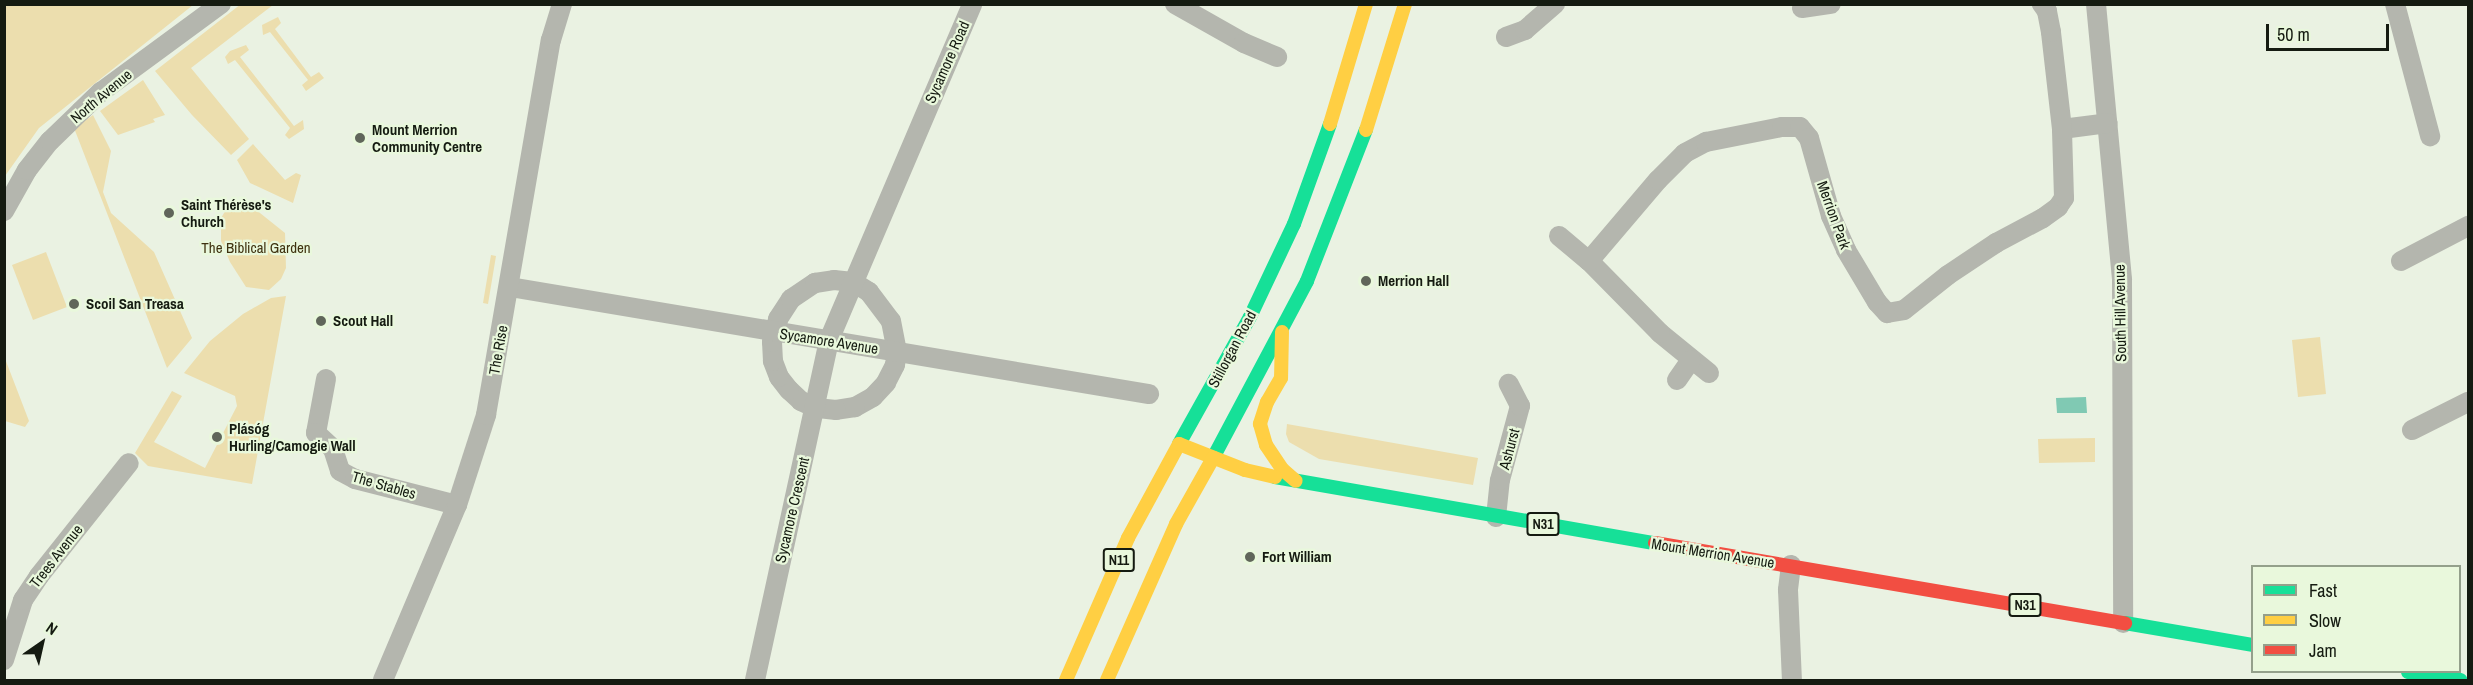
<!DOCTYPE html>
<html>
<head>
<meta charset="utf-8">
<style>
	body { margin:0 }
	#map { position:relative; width:2473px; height:685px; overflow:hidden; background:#eaf2e2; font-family:"Archivo Narrow",sans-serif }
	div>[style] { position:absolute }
	.green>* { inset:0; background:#ecdeae }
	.water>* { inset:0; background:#80c9b3 }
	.street>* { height:20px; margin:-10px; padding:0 10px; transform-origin:10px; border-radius:10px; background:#b4b6ae }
	.fast>* { height:14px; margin:-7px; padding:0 7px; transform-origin:7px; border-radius:7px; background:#16e098 }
	.slow>* { height:14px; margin:-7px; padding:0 7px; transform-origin:7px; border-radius:7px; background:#ffcf43 }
	.jam>* { height:14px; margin:-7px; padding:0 7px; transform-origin:7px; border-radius:7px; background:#f24e42 }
	.dots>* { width:16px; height:16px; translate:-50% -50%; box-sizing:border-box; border:3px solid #e9f8dc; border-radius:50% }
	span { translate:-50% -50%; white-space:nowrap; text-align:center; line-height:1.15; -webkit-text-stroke:4.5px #e9f8dc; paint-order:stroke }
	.shield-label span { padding:2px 4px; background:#e9f8dc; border:2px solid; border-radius:4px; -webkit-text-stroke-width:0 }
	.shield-label { font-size:14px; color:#151b11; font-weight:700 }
	.street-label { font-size:15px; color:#151b11 }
	.poi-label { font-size:15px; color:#151b11; font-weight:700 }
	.left { translate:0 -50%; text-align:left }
	.park-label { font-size:15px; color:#3f3210 }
	.frame { position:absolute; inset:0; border:6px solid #151b11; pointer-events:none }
	.legend { position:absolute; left:2251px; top:565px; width:210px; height:108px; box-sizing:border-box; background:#e9f8dc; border:2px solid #94a08b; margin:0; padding:8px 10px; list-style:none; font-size:18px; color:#151b11 }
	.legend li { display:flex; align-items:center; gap:12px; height:30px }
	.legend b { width:30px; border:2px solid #94a08b }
	.north { position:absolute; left:12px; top:613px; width:60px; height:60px; -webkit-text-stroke:4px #e9f8dc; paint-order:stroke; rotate:34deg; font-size:16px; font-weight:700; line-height:24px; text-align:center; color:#151b11 }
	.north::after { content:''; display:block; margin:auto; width:21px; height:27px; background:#151b11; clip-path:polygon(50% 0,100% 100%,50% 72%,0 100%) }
	.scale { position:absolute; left:2266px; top:24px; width:123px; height:27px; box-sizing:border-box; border:3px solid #151b11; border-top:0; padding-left:8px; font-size:18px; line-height:21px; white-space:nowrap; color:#151b11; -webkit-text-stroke:4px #e9f8dc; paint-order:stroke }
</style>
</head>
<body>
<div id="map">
	<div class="green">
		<div style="clip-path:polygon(5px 4px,193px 4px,193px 5px,39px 128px,5px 176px)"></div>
		<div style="clip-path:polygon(241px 4px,273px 5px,191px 68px,249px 139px,231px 155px,192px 115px,155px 71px)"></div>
		<div style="clip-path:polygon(278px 17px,281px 23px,275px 29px,311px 77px,319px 72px,324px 78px,306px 91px,302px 85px,308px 80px,270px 32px,263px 35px,262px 25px)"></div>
		<div style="clip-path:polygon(246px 45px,249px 50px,240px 57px,294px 126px,303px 120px,304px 129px,289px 139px,285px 135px,290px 128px,235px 60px,228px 64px,225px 57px,230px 51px)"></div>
		<div style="clip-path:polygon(143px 80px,165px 115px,153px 119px,155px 122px,118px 135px,100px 111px)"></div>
		<div style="clip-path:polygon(93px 115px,111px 151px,103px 192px,111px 213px,154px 252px,192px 338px,167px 368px,74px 128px)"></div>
		<div style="clip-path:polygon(253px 144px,285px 180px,296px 173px,301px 175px,293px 203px,250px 183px,237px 160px)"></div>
		<div style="clip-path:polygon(241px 204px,255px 209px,285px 233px,286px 268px,281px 279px,269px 290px,246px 287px,230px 262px,221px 241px,221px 218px,229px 205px)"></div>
		<div style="clip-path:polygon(46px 252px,67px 307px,33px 320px,12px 265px)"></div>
		<div style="clip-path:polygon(491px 255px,496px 256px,488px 304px,483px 303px)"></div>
		<div style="clip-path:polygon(286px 296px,252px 484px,148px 466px,135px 453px,172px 391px,182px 396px,154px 442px,205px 468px,237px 406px,235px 396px,184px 373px,210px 341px,243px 314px,271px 298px)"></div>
		<div style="clip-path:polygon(2320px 337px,2326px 394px,2298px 397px,2292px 340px)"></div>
		<div style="clip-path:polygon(4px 356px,29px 421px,25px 427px,5px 421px)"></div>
		<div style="clip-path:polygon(1287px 424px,1478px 458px,1473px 485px,1319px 459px,1289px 442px,1286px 434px)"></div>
		<div style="clip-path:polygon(2095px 438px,2095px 462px,2039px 463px,2038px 439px)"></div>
	</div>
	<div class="water">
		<div style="clip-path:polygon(2086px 397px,2087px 413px,2057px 413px,2056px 398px)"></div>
	</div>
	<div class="street">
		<div style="left:1175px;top:4px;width:79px;rotate:29.5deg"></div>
		<div style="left:1244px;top:43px;width:36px;rotate:23deg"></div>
		<div style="left:2096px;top:4px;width:277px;rotate:84.6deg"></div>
		<div style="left:2122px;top:280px;width:343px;rotate:89.8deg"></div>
		<div style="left:2395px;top:4px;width:137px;rotate:75.1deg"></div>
		<div style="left:1802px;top:8px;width:29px;rotate:-8deg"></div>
		<div style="left:1506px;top:37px;width:20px;rotate:-20deg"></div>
		<div style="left:1525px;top:30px;width:40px;rotate:-41deg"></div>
		<div style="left:2062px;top:129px;width:46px;rotate:-7.4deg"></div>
		<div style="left:4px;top:211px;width:47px;rotate:-60.7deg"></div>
		<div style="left:27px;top:170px;width:37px;rotate:-52deg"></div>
		<div style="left:50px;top:141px;width:43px;rotate:-44.1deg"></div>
		<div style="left:81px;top:111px;width:28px;rotate:-44deg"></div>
		<div style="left:101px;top:92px;width:149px;rotate:-36.3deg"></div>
		<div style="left:1559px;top:236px;width:39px;rotate:40deg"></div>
		<div style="left:2401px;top:261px;width:76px;rotate:-27.6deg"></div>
		<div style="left:834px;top:280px;width:19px;rotate:6deg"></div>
		<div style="left:853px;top:282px;width:19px;rotate:32deg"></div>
		<div style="left:869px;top:292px;width:36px;rotate:53deg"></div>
		<div style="left:891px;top:321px;width:32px;rotate:79deg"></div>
		<div style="left:897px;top:352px;width:13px;rotate:99deg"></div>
		<div style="left:895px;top:365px;width:20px;rotate:117deg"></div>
		<div style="left:886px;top:383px;width:19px;rotate:133deg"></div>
		<div style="left:873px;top:397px;width:21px;rotate:151deg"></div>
		<div style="left:855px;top:407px;width:19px;rotate:171deg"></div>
		<div style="left:836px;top:410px;width:20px;rotate:-174deg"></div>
		<div style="left:816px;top:408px;width:17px;rotate:-155deg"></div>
		<div style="left:801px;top:401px;width:16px;rotate:-137deg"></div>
		<div style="left:789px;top:390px;width:16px;rotate:-128deg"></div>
		<div style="left:779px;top:377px;width:17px;rotate:-111deg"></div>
		<div style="left:773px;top:361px;width:19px;rotate:-93deg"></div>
		<div style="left:772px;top:342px;width:24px;rotate:-75deg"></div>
		<div style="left:778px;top:319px;width:24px;rotate:-57deg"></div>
		<div style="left:791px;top:299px;width:29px;rotate:-34deg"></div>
		<div style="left:815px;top:283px;width:19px;rotate:-9deg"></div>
		<div style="left:510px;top:287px;width:648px;rotate:9.51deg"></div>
		<div style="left:1709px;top:373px;width:63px;rotate:-140.8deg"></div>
		<div style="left:1660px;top:333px;width:101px;rotate:-134.6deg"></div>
		<div style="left:1589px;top:261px;width:106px;rotate:-49.6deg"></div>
		<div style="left:1658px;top:180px;width:38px;rotate:-45deg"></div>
		<div style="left:1685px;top:153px;width:24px;rotate:-28deg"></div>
		<div style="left:1706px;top:142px;width:77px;rotate:-11.2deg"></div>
		<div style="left:1782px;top:127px;width:18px"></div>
		<div style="left:1800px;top:127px;width:14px;rotate:51deg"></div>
		<div style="left:1809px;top:138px;width:81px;rotate:74.2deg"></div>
		<div style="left:1831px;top:216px;width:37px;rotate:66deg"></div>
		<div style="left:1846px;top:250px;width:61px;rotate:59.2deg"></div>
		<div style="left:1877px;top:302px;width:15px;rotate:48deg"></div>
		<div style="left:1887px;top:313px;width:17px;rotate:-10deg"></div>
		<div style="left:1904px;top:310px;width:56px;rotate:-38.5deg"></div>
		<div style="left:1948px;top:275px;width:58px;rotate:-33.7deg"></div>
		<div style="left:1996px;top:243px;width:53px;rotate:-28deg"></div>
		<div style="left:2043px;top:218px;width:19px;rotate:-36deg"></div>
		<div style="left:2058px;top:207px;width:11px;rotate:-56deg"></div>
		<div style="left:2064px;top:198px;width:69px;rotate:-91.7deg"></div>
		<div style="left:2062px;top:129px;width:98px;rotate:-96.5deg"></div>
		<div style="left:2051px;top:32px;width:21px;rotate:-101deg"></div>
		<div style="left:2047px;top:11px;width:9px;rotate:-126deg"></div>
		<div style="left:326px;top:379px;width:55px;rotate:100.5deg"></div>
		<div style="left:316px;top:433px;width:23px;rotate:43deg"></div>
		<div style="left:333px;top:449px;width:23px;rotate:72deg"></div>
		<div style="left:340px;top:471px;width:17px;rotate:28deg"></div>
		<div style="left:355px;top:479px;width:105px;rotate:14.3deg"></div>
		<div style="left:1677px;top:380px;width:24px;rotate:-55deg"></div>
		<div style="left:2412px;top:430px;width:63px;rotate:-26.6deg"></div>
		<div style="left:1496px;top:517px;width:37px;rotate:-84deg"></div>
		<div style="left:1500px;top:480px;width:77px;rotate:-74.9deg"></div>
		<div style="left:1520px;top:406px;width:25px;rotate:-117deg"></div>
		<div style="left:1791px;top:565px;width:25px;rotate:97deg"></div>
		<div style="left:1788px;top:590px;width:90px;rotate:87.5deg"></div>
		<div style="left:4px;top:660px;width:63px;rotate:-72.4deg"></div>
		<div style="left:23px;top:600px;width:29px;rotate:-56deg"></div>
		<div style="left:39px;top:576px;width:144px;rotate:-51.5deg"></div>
		<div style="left:383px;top:680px;width:190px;rotate:-67.1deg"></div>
		<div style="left:457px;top:505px;width:95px;rotate:-72.1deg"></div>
		<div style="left:486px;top:415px;width:381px;rotate:-80.2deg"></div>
		<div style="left:551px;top:40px;width:38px;rotate:-73deg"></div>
		<div style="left:755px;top:680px;width:348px;rotate:-77.7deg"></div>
		<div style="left:829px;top:340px;width:365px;rotate:-66.9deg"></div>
	</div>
	<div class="fast">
		<div style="left:1179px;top:444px;width:145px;rotate:-60.8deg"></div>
		<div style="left:1250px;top:317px;width:103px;rotate:-64.7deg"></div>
		<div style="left:1294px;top:224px;width:106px;rotate:-70.2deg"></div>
		<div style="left:1213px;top:458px;width:200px;rotate:-62deg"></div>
		<div style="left:1307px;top:281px;width:162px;rotate:-68.7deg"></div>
		<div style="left:1275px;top:477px;width:386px;rotate:9.9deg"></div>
		<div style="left:2125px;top:623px;width:129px;rotate:9.8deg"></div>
		<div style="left:2408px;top:672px;width:53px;rotate:8.7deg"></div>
	</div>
	<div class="slow">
		<div style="left:1330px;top:124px;width:125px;rotate:-73.3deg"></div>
		<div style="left:1366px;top:130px;width:132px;rotate:-72.8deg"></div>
		<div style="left:1282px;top:332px;width:46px;rotate:91.2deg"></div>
		<div style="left:1281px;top:378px;width:28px;rotate:120deg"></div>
		<div style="left:1267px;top:402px;width:23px;rotate:108deg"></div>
		<div style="left:1260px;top:424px;width:22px;rotate:74deg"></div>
		<div style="left:1266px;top:445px;width:29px;rotate:56deg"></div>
		<div style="left:1282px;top:469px;width:18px;rotate:41deg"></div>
		<div style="left:1066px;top:680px;width:155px;rotate:-66.4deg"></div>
		<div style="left:1128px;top:538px;width:107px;rotate:-61.5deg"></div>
		<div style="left:1179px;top:444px;width:71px;rotate:21.5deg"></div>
		<div style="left:1245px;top:470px;width:31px;rotate:13deg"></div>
		<div style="left:1107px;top:680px;width:171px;rotate:-66.1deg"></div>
		<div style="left:1176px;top:524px;width:76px;rotate:-60.7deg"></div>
	</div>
	<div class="jam">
		<div style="left:1655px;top:543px;width:477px;rotate:9.7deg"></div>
	</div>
	<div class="dots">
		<div style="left:360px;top:138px;background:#60665a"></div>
		<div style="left:169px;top:213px;background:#60665a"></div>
		<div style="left:1366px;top:281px;background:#60665a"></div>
		<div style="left:74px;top:304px;background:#60665a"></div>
		<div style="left:321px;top:321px;background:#60665a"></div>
		<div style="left:217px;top:437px;background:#60665a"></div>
		<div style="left:1250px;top:557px;background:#60665a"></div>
	</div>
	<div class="shield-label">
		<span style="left:1543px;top:524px">N31</span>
		<span style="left:1119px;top:560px">N11</span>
		<span style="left:2025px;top:605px">N31</span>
	</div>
	<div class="street-label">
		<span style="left:947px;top:62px;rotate:-66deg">Sycamore Road</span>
		<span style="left:101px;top:96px;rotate:-40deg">North Avenue</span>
		<span style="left:1834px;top:215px;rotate:70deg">Merrion Park</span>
		<span style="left:2120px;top:313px;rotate:-91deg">South Hill Avenue</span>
		<span style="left:829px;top:341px;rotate:9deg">Sycamore Avenue</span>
		<span style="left:1232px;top:349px;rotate:-62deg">Stillorgan Road</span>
		<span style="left:498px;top:350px;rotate:-80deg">The Rise</span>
		<span style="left:1509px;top:449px;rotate:-75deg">Ashurst</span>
		<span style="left:384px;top:485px;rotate:16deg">The Stables</span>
		<span style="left:792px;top:510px;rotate:-77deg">Sycamore Crescent</span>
		<span style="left:1713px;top:553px;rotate:9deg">Mount Merrion Avenue</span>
		<span style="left:56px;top:556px;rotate:-52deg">Trees Avenue</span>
	</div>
	<div class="poi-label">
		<span class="left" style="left:372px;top:138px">Mount Merrion<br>Community Centre</span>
		<span class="left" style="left:181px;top:213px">Saint Thérèse's<br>Church</span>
		<span class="left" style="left:1378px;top:281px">Merrion Hall</span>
		<span class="left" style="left:86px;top:304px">Scoil San Treasa</span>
		<span class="left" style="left:333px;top:321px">Scout Hall</span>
		<span class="left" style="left:229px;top:437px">Plásóg<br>Hurling/Camogie Wall</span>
		<span class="left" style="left:1262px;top:557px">Fort William</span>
	</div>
	<div class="park-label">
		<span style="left:256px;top:248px">The Biblical Garden</span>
	</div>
	<div class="frame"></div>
	<ul class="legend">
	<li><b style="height:8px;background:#16e098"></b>Fast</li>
	<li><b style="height:8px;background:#ffcf43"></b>Slow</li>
	<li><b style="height:8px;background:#f24e42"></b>Jam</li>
	</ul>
	<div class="north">N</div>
	<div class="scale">50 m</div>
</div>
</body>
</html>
